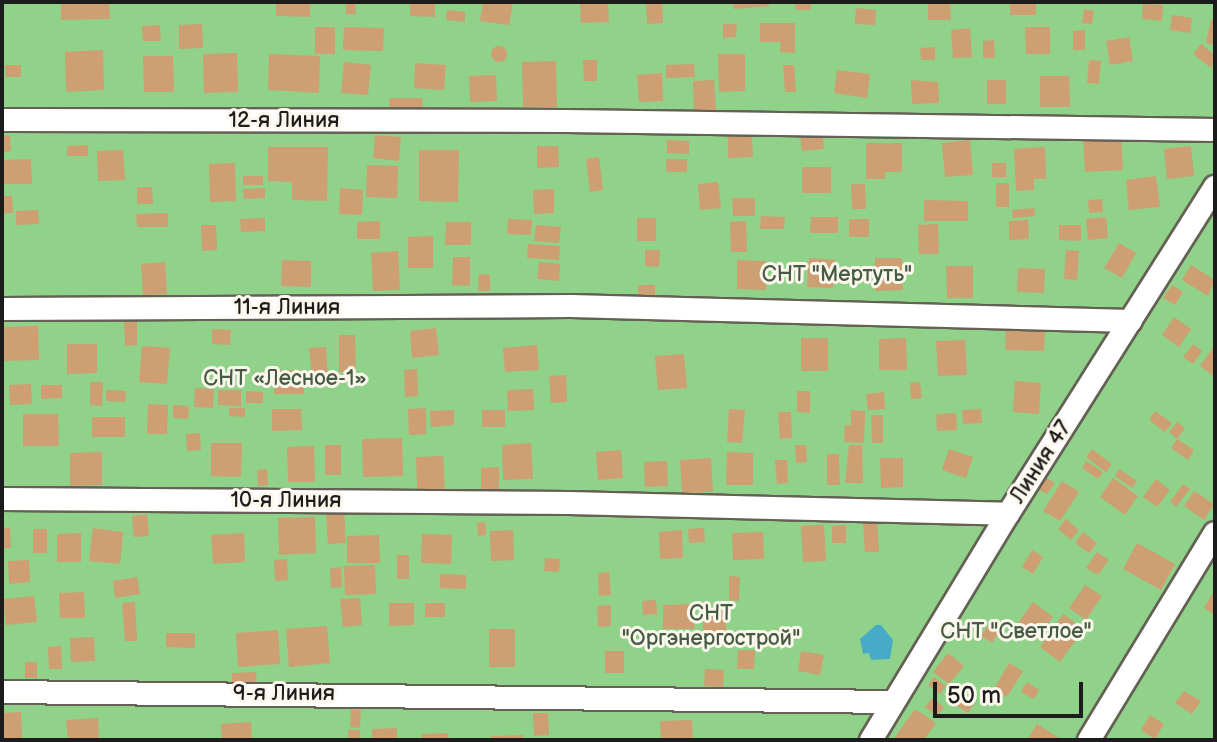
<!DOCTYPE html>
<html>
<head>
<meta charset="utf-8">
<style>
	body { margin:0 }
	#map { position:relative; width:1217px; height:742px; overflow:hidden; background:#ebdfbb; font-family:"Balsamiq Sans",sans-serif }
	div>[style] { position:absolute }
	.green>* { inset:0; background:#90d289 }
	.water>* { inset:0; background:#47abc7 }
	.building>* { inset:0; background:#ce9f72 }
	.round { border-radius:50% }
	.roads { filter:drop-shadow(2px 0 #646054) drop-shadow(-2px 0 #646054) drop-shadow(0 2px #646054) drop-shadow(0 -2px #646054) }
	.minor>* { height:22px; margin:-11px; padding:0 11px; transform-origin:11px; border-radius:11px; background:#fff }
	span { translate:-50% -50%; white-space:nowrap; text-align:center; line-height:1.15; -webkit-text-stroke:6px #fbf7ec; paint-order:stroke }
	.street-label { font-size:22px; color:#1c1c1c }
	.park-label { font-size:22px; color:#455c42 }
	.frame { position:absolute; inset:0; border:4px solid #1c1c1c; pointer-events:none }
	.scale { position:absolute; left:933px; top:682px; width:150px; height:36px; box-sizing:border-box; border:4px solid #1c1c1c; border-top:0; padding-left:10px; font-size:24px; line-height:28px; white-space:nowrap; color:#1c1c1c; -webkit-text-stroke:6px #fbf7ec; paint-order:stroke }
</style>
</head>
<body>
<div id="map">
	<div class="green">
		<div style="clip-path:polygon(2px 2px,1215px 2px,1215px 740px,2px 740px)"></div>
	</div>
	<div class="water">
		<div style="clip-path:polygon(876px 625px,881px 625px,893px 640px,890px 659px,871px 660px,869px 653px,863px 654px,860px 639px)"></div>
	</div>
	<div class="building">
		<div style="clip-path:polygon(276px 2px,310px 2px,310px 17px,276px 16px)"></div>
		<div style="clip-path:polygon(346px 2px,355px 2px,356px 14px,346px 14px)"></div>
		<div style="clip-path:polygon(410px 2px,435px 2px,435px 17px,410px 16px)"></div>
		<div style="clip-path:polygon(483px 2px,513px 2px,509px 25px,480px 21px)"></div>
		<div style="clip-path:polygon(608px 2px,609px 22px,581px 23px,580px 4px)"></div>
		<div style="clip-path:polygon(646px 2px,662px 2px,663px 23px,647px 24px)"></div>
		<div style="clip-path:polygon(733px 2px,769px 2px,769px 6px,734px 9px)"></div>
		<div style="clip-path:polygon(795px 2px,811px 2px,811px 10px,796px 10px)"></div>
		<div style="clip-path:polygon(928px 2px,950px 2px,951px 20px,928px 20px)"></div>
		<div style="clip-path:polygon(1010px 2px,1036px 2px,1036px 15px,1010px 15px)"></div>
		<div style="clip-path:polygon(109px 3px,110px 19px,61px 20px,61px 4px)"></div>
		<div style="clip-path:polygon(1143px 4px,1163px 5px,1162px 21px,1142px 19px)"></div>
		<div style="clip-path:polygon(856px 8px,876px 10px,875px 25px,855px 24px)"></div>
		<div style="clip-path:polygon(1084px 9px,1094px 11px,1092px 24px,1082px 23px)"></div>
		<div style="clip-path:polygon(447px 10px,465px 12px,465px 22px,446px 20px)"></div>
		<div style="clip-path:polygon(1172px 15px,1192px 18px,1190px 33px,1170px 30px)"></div>
		<div style="clip-path:polygon(1211px 19px,1215px 20px,1215px 45px,1206px 43px)"></div>
		<div style="clip-path:polygon(760px 23px,795px 23px,795px 53px,780px 52px,781px 42px,760px 42px)"></div>
		<div style="clip-path:polygon(202px 24px,203px 48px,179px 49px,179px 25px)"></div>
		<div style="clip-path:polygon(723px 24px,737px 24px,736px 37px,723px 38px)"></div>
		<div style="clip-path:polygon(160px 25px,161px 41px,143px 41px,142px 26px)"></div>
		<div style="clip-path:polygon(315px 27px,335px 27px,335px 54px,315px 54px)"></div>
		<div style="clip-path:polygon(344px 27px,384px 28px,383px 51px,343px 50px)"></div>
		<div style="clip-path:polygon(1025px 27px,1050px 27px,1050px 54px,1026px 54px)"></div>
		<div style="clip-path:polygon(970px 28px,972px 57px,953px 58px,951px 30px)"></div>
		<div style="clip-path:polygon(1085px 30px,1085px 50px,1073px 50px,1073px 31px)"></div>
		<div style="clip-path:polygon(1129px 37px,1133px 61px,1110px 65px,1106px 41px)"></div>
		<div style="clip-path:polygon(994px 40px,995px 58px,983px 58px,983px 41px)"></div>
		<div style="clip-path:polygon(1201px 44px,1215px 55px,1211px 68px,1193px 54px)"></div>
		<div class="round" style="left:491px;top:46px;width:16px;height:16px"></div>
		<div style="clip-path:polygon(935px 47px,935px 60px,921px 60px,920px 48px)"></div>
		<div style="clip-path:polygon(103px 50px,104px 90px,66px 92px,65px 52px)"></div>
		<div style="clip-path:polygon(237px 53px,238px 92px,204px 93px,203px 54px)"></div>
		<div style="clip-path:polygon(269px 54px,320px 56px,319px 93px,268px 90px)"></div>
		<div style="clip-path:polygon(718px 54px,745px 54px,745px 91px,719px 92px)"></div>
		<div style="clip-path:polygon(143px 56px,173px 56px,174px 92px,144px 92px)"></div>
		<div style="clip-path:polygon(583px 60px,597px 60px,597px 81px,584px 81px)"></div>
		<div style="clip-path:polygon(1089px 60px,1101px 61px,1099px 84px,1087px 83px)"></div>
		<div style="clip-path:polygon(556px 61px,557px 107px,523px 107px,522px 62px)"></div>
		<div style="clip-path:polygon(344px 62px,371px 65px,368px 95px,341px 93px)"></div>
		<div style="clip-path:polygon(415px 63px,446px 65px,444px 90px,414px 88px)"></div>
		<div style="clip-path:polygon(694px 64px,695px 77px,666px 78px,666px 65px)"></div>
		<div style="clip-path:polygon(5px 65px,21px 65px,21px 77px,6px 77px)"></div>
		<div style="clip-path:polygon(783px 65px,794px 65px,796px 92px,785px 92px)"></div>
		<div style="clip-path:polygon(837px 70px,870px 74px,867px 98px,834px 93px)"></div>
		<div style="clip-path:polygon(662px 73px,663px 101px,639px 102px,637px 75px)"></div>
		<div style="clip-path:polygon(496px 75px,497px 101px,470px 102px,469px 76px)"></div>
		<div style="clip-path:polygon(1040px 76px,1069px 76px,1070px 107px,1040px 107px)"></div>
		<div style="clip-path:polygon(714px 80px,716px 112px,694px 113px,693px 81px)"></div>
		<div style="clip-path:polygon(911px 80px,938px 82px,939px 103px,912px 104px)"></div>
		<div style="clip-path:polygon(987px 80px,1006px 80px,1006px 104px,987px 104px)"></div>
		<div style="clip-path:polygon(389px 98px,422px 98px,423px 113px,390px 113px)"></div>
		<div style="clip-path:polygon(822px 132px,824px 149px,802px 151px,800px 135px)"></div>
		<div style="clip-path:polygon(10px 135px,11px 151px,2px 152px,2px 136px)"></div>
		<div style="clip-path:polygon(375px 135px,401px 137px,399px 161px,373px 158px)"></div>
		<div style="clip-path:polygon(1121px 135px,1123px 170px,1085px 172px,1083px 137px)"></div>
		<div style="clip-path:polygon(752px 136px,753px 157px,728px 158px,728px 137px)"></div>
		<div style="clip-path:polygon(667px 140px,689px 141px,689px 154px,667px 153px)"></div>
		<div style="clip-path:polygon(970px 140px,973px 175px,945px 177px,942px 143px)"></div>
		<div style="clip-path:polygon(866px 143px,902px 143px,902px 172px,885px 172px,885px 179px,866px 179px)"></div>
		<div style="clip-path:polygon(88px 145px,88px 156px,67px 156px,67px 146px)"></div>
		<div style="clip-path:polygon(537px 146px,558px 146px,559px 167px,537px 168px)"></div>
		<div style="clip-path:polygon(1191px 146px,1194px 176px,1167px 179px,1164px 149px)"></div>
		<div style="clip-path:polygon(268px 147px,328px 147px,327px 201px,292px 200px,292px 182px,268px 181px)"></div>
		<div style="clip-path:polygon(1045px 147px,1046px 179px,1034px 179px,1034px 190px,1016px 191px,1014px 149px)"></div>
		<div style="clip-path:polygon(123px 150px,125px 180px,98px 181px,97px 151px)"></div>
		<div style="clip-path:polygon(419px 150px,459px 150px,458px 202px,419px 201px)"></div>
		<div style="clip-path:polygon(599px 157px,603px 190px,590px 192px,586px 159px)"></div>
		<div style="clip-path:polygon(31px 159px,32px 184px,2px 184px,2px 160px)"></div>
		<div style="clip-path:polygon(666px 159px,687px 159px,687px 172px,666px 172px)"></div>
		<div style="clip-path:polygon(235px 163px,236px 201px,210px 202px,209px 164px)"></div>
		<div style="clip-path:polygon(992px 163px,1006px 163px,1006px 177px,992px 177px)"></div>
		<div style="clip-path:polygon(367px 165px,398px 166px,397px 198px,366px 197px)"></div>
		<div style="clip-path:polygon(802px 167px,831px 167px,831px 193px,802px 193px)"></div>
		<div style="clip-path:polygon(243px 176px,263px 176px,263px 185px,243px 185px)"></div>
		<div style="clip-path:polygon(1156px 176px,1160px 207px,1129px 210px,1126px 180px)"></div>
		<div style="clip-path:polygon(718px 182px,721px 208px,700px 210px,698px 184px)"></div>
		<div style="clip-path:polygon(996px 183px,1009px 183px,1009px 207px,996px 207px)"></div>
		<div style="clip-path:polygon(851px 184px,865px 184px,866px 209px,852px 209px)"></div>
		<div style="clip-path:polygon(137px 187px,152px 187px,153px 204px,137px 204px)"></div>
		<div style="clip-path:polygon(265px 188px,265px 198px,244px 199px,243px 189px)"></div>
		<div style="clip-path:polygon(340px 188px,363px 190px,362px 215px,339px 214px)"></div>
		<div style="clip-path:polygon(554px 189px,554px 213px,534px 214px,533px 190px)"></div>
		<div style="clip-path:polygon(2px 196px,12px 196px,13px 213px,2px 213px)"></div>
		<div style="clip-path:polygon(732px 198px,755px 198px,755px 216px,733px 216px)"></div>
		<div style="clip-path:polygon(1102px 199px,1103px 212px,1089px 213px,1088px 200px)"></div>
		<div style="clip-path:polygon(924px 200px,968px 201px,968px 221px,924px 221px)"></div>
		<div style="clip-path:polygon(1034px 208px,1035px 216px,1013px 218px,1012px 210px)"></div>
		<div style="clip-path:polygon(38px 210px,39px 224px,16px 225px,16px 211px)"></div>
		<div style="clip-path:polygon(168px 213px,168px 227px,137px 227px,136px 214px)"></div>
		<div style="clip-path:polygon(761px 216px,785px 217px,784px 229px,760px 229px)"></div>
		<div style="clip-path:polygon(811px 217px,838px 217px,838px 233px,810px 233px)"></div>
		<div style="clip-path:polygon(1106px 217px,1108px 238px,1088px 240px,1086px 219px)"></div>
		<div style="clip-path:polygon(265px 218px,265px 231px,241px 232px,240px 219px)"></div>
		<div style="clip-path:polygon(637px 218px,656px 218px,656px 241px,637px 241px)"></div>
		<div style="clip-path:polygon(508px 219px,532px 220px,531px 235px,507px 234px)"></div>
		<div style="clip-path:polygon(849px 219px,869px 219px,869px 237px,849px 237px)"></div>
		<div style="clip-path:polygon(1028px 220px,1029px 239px,1009px 240px,1009px 221px)"></div>
		<div style="clip-path:polygon(380px 221px,380px 239px,357px 239px,357px 222px)"></div>
		<div style="clip-path:polygon(746px 221px,747px 252px,731px 252px,730px 222px)"></div>
		<div style="clip-path:polygon(446px 222px,471px 222px,471px 245px,445px 245px)"></div>
		<div style="clip-path:polygon(938px 224px,939px 254px,919px 254px,918px 225px)"></div>
		<div style="clip-path:polygon(201px 225px,216px 225px,217px 250px,202px 251px)"></div>
		<div style="clip-path:polygon(536px 225px,561px 227px,559px 243px,534px 241px)"></div>
		<div style="clip-path:polygon(1059px 225px,1081px 225px,1081px 241px,1059px 240px)"></div>
		<div style="clip-path:polygon(433px 236px,433px 268px,408px 268px,408px 237px)"></div>
		<div style="clip-path:polygon(1119px 243px,1136px 253px,1122px 278px,1104px 268px)"></div>
		<div style="clip-path:polygon(528px 244px,560px 246px,559px 260px,527px 258px)"></div>
		<div style="clip-path:polygon(645px 250px,660px 250px,659px 267px,645px 266px)"></div>
		<div style="clip-path:polygon(1066px 250px,1079px 251px,1077px 280px,1064px 279px)"></div>
		<div style="clip-path:polygon(398px 251px,400px 290px,373px 291px,371px 253px)"></div>
		<div style="clip-path:polygon(453px 257px,470px 257px,470px 286px,452px 285px)"></div>
		<div style="clip-path:polygon(809px 258px,835px 260px,833px 288px,807px 287px)"></div>
		<div style="clip-path:polygon(875px 258px,902px 258px,903px 290px,875px 291px)"></div>
		<div style="clip-path:polygon(282px 260px,311px 261px,311px 287px,281px 286px)"></div>
		<div style="clip-path:polygon(737px 260px,766px 261px,766px 290px,737px 289px)"></div>
		<div style="clip-path:polygon(165px 262px,167px 294px,143px 295px,141px 264px)"></div>
		<div style="clip-path:polygon(539px 262px,560px 264px,559px 281px,537px 279px)"></div>
		<div style="clip-path:polygon(1191px 265px,1215px 280px,1208px 296px,1182px 280px)"></div>
		<div style="clip-path:polygon(946px 266px,973px 266px,973px 298px,947px 298px)"></div>
		<div style="clip-path:polygon(1018px 268px,1045px 269px,1044px 293px,1017px 292px)"></div>
		<div style="clip-path:polygon(479px 274px,490px 275px,490px 291px,478px 291px)"></div>
		<div style="clip-path:polygon(638px 285px,655px 285px,655px 297px,638px 297px)"></div>
		<div style="clip-path:polygon(1172px 285px,1183px 292px,1175px 305px,1163px 298px)"></div>
		<div style="clip-path:polygon(1174px 317px,1191px 329px,1179px 347px,1162px 335px)"></div>
		<div style="clip-path:polygon(124px 319px,137px 319px,137px 345px,125px 346px)"></div>
		<div style="clip-path:polygon(1006px 325px,1045px 327px,1044px 351px,1005px 350px)"></div>
		<div style="clip-path:polygon(38px 326px,39px 360px,4px 361px,2px 327px)"></div>
		<div style="clip-path:polygon(436px 328px,439px 355px,412px 358px,410px 331px)"></div>
		<div style="clip-path:polygon(212px 329px,231px 330px,230px 345px,212px 344px)"></div>
		<div style="clip-path:polygon(339px 335px,355px 335px,356px 372px,339px 372px)"></div>
		<div style="clip-path:polygon(801px 338px,828px 338px,828px 371px,801px 371px)"></div>
		<div style="clip-path:polygon(906px 338px,907px 370px,879px 370px,879px 339px)"></div>
		<div style="clip-path:polygon(965px 340px,967px 375px,938px 376px,936px 341px)"></div>
		<div style="clip-path:polygon(67px 344px,97px 344px,97px 373px,67px 374px)"></div>
		<div style="clip-path:polygon(1193px 344px,1202px 351px,1193px 364px,1183px 357px)"></div>
		<div style="clip-path:polygon(537px 345px,539px 370px,505px 372px,503px 348px)"></div>
		<div style="clip-path:polygon(1215px 345px,1215px 374px,1214px 376px,1200px 366px)"></div>
		<div style="clip-path:polygon(142px 346px,170px 348px,167px 384px,139px 382px)"></div>
		<div style="clip-path:polygon(326px 347px,328px 376px,312px 377px,309px 348px)"></div>
		<div style="clip-path:polygon(684px 354px,687px 388px,658px 390px,655px 356px)"></div>
		<div style="clip-path:polygon(417px 369px,418px 396px,405px 397px,404px 370px)"></div>
		<div style="clip-path:polygon(274px 370px,304px 370px,304px 394px,274px 394px)"></div>
		<div style="clip-path:polygon(566px 375px,567px 402px,551px 403px,549px 376px)"></div>
		<div style="clip-path:polygon(1015px 381px,1041px 383px,1039px 414px,1013px 412px)"></div>
		<div style="clip-path:polygon(90px 382px,103px 382px,102px 406px,90px 405px)"></div>
		<div style="clip-path:polygon(920px 382px,922px 398px,911px 399px,910px 383px)"></div>
		<div style="clip-path:polygon(31px 384px,32px 404px,10px 405px,9px 385px)"></div>
		<div style="clip-path:polygon(41px 385px,62px 385px,62px 398px,41px 399px)"></div>
		<div style="clip-path:polygon(195px 388px,214px 389px,213px 408px,194px 407px)"></div>
		<div style="clip-path:polygon(533px 389px,534px 410px,508px 411px,507px 390px)"></div>
		<div style="clip-path:polygon(106px 390px,126px 391px,125px 402px,106px 401px)"></div>
		<div style="clip-path:polygon(218px 390px,241px 390px,241px 406px,218px 405px)"></div>
		<div style="clip-path:polygon(246px 391px,263px 392px,263px 403px,246px 403px)"></div>
		<div style="clip-path:polygon(797px 391px,810px 391px,810px 413px,797px 412px)"></div>
		<div style="clip-path:polygon(884px 392px,885px 409px,868px 410px,866px 394px)"></div>
		<div style="clip-path:polygon(148px 404px,168px 405px,167px 434px,147px 434px)"></div>
		<div style="clip-path:polygon(173px 405px,189px 406px,188px 419px,173px 418px)"></div>
		<div style="clip-path:polygon(229px 408px,245px 408px,245px 417px,229px 416px)"></div>
		<div style="clip-path:polygon(426px 408px,426px 434px,409px 435px,408px 409px)"></div>
		<div style="clip-path:polygon(272px 409px,301px 409px,302px 430px,272px 431px)"></div>
		<div style="clip-path:polygon(729px 409px,745px 410px,742px 443px,727px 442px)"></div>
		<div style="clip-path:polygon(981px 409px,982px 423px,963px 424px,962px 410px)"></div>
		<div style="clip-path:polygon(454px 410px,454px 425px,431px 427px,430px 411px)"></div>
		<div style="clip-path:polygon(482px 410px,505px 410px,505px 427px,482px 427px)"></div>
		<div style="clip-path:polygon(851px 410px,865px 411px,864px 443px,844px 442px,845px 425px,851px 425px)"></div>
		<div style="clip-path:polygon(1155px 411px,1172px 423px,1165px 432px,1149px 420px)"></div>
		<div style="clip-path:polygon(778px 412px,791px 412px,792px 438px,780px 439px)"></div>
		<div style="clip-path:polygon(956px 413px,957px 430px,937px 431px,936px 414px)"></div>
		<div style="clip-path:polygon(23px 414px,58px 414px,59px 446px,23px 446px)"></div>
		<div style="clip-path:polygon(871px 415px,883px 415px,883px 443px,872px 443px)"></div>
		<div style="clip-path:polygon(92px 417px,125px 417px,125px 437px,92px 437px)"></div>
		<div style="clip-path:polygon(1177px 422px,1185px 428px,1177px 439px,1169px 432px)"></div>
		<div style="clip-path:polygon(200px 433px,201px 450px,187px 451px,186px 434px)"></div>
		<div style="clip-path:polygon(402px 438px,403px 476px,363px 477px,362px 439px)"></div>
		<div style="clip-path:polygon(1177px 439px,1194px 450px,1188px 460px,1171px 448px)"></div>
		<div style="clip-path:polygon(211px 443px,242px 443px,241px 477px,211px 476px)"></div>
		<div style="clip-path:polygon(531px 443px,533px 479px,503px 480px,502px 445px)"></div>
		<div style="clip-path:polygon(325px 445px,341px 445px,341px 475px,325px 475px)"></div>
		<div style="clip-path:polygon(795px 445px,806px 445px,807px 462px,796px 463px)"></div>
		<div style="clip-path:polygon(849px 445px,862px 445px,863px 483px,845px 483px)"></div>
		<div style="clip-path:polygon(314px 446px,315px 482px,288px 482px,287px 447px)"></div>
		<div style="clip-path:polygon(949px 449px,973px 457px,966px 478px,942px 470px)"></div>
		<div style="clip-path:polygon(1092px 449px,1112px 464px,1106px 472px,1086px 457px)"></div>
		<div style="clip-path:polygon(621px 450px,623px 478px,598px 480px,596px 452px)"></div>
		<div style="clip-path:polygon(102px 452px,102px 485px,70px 486px,70px 453px)"></div>
		<div style="clip-path:polygon(727px 452px,753px 453px,753px 485px,726px 485px)"></div>
		<div style="clip-path:polygon(827px 454px,839px 454px,840px 485px,827px 485px)"></div>
		<div style="clip-path:polygon(443px 456px,445px 489px,417px 490px,416px 457px)"></div>
		<div style="clip-path:polygon(711px 458px,713px 492px,682px 493px,680px 460px)"></div>
		<div style="clip-path:polygon(880px 458px,903px 458px,903px 487px,881px 488px)"></div>
		<div style="clip-path:polygon(775px 460px,787px 460px,788px 483px,777px 484px)"></div>
		<div style="clip-path:polygon(667px 461px,668px 486px,645px 487px,644px 462px)"></div>
		<div style="clip-path:polygon(1086px 461px,1103px 472px,1098px 479px,1082px 468px)"></div>
		<div style="clip-path:polygon(499px 467px,499px 497px,481px 497px,481px 468px)"></div>
		<div style="clip-path:polygon(267px 469px,268px 485px,258px 486px,257px 470px)"></div>
		<div style="clip-path:polygon(1119px 469px,1137px 481px,1132px 488px,1115px 476px)"></div>
		<div style="clip-path:polygon(1045px 477px,1055px 483px,1047px 494px,1038px 489px)"></div>
		<div style="clip-path:polygon(1113px 478px,1138px 496px,1125px 515px,1100px 497px)"></div>
		<div style="clip-path:polygon(1156px 479px,1170px 490px,1157px 507px,1143px 497px)"></div>
		<div style="clip-path:polygon(1062px 481px,1079px 492px,1060px 521px,1043px 511px)"></div>
		<div style="clip-path:polygon(1183px 484px,1190px 489px,1176px 507px,1170px 502px)"></div>
		<div style="clip-path:polygon(1194px 491px,1214px 504px,1204px 520px,1184px 506px)"></div>
		<div style="clip-path:polygon(344px 511px,346px 543px,328px 544px,326px 513px)"></div>
		<div style="clip-path:polygon(147px 514px,149px 536px,134px 537px,132px 516px)"></div>
		<div style="clip-path:polygon(315px 517px,316px 553px,279px 555px,278px 518px)"></div>
		<div style="clip-path:polygon(1066px 519px,1079px 530px,1071px 540px,1058px 529px)"></div>
		<div style="clip-path:polygon(485px 522px,486px 535px,478px 536px,477px 523px)"></div>
		<div style="clip-path:polygon(877px 522px,879px 552px,865px 552px,863px 523px)"></div>
		<div style="clip-path:polygon(824px 525px,826px 561px,803px 562px,801px 526px)"></div>
		<div style="clip-path:polygon(846px 525px,846px 543px,832px 543px,832px 526px)"></div>
		<div style="clip-path:polygon(2px 528px,10px 528px,11px 548px,2px 548px)"></div>
		<div style="clip-path:polygon(93px 528px,123px 532px,120px 564px,89px 561px)"></div>
		<div style="clip-path:polygon(704px 528px,705px 542px,689px 543px,688px 529px)"></div>
		<div style="clip-path:polygon(33px 529px,47px 529px,47px 553px,33px 553px)"></div>
		<div style="clip-path:polygon(513px 530px,514px 560px,491px 561px,490px 531px)"></div>
		<div style="clip-path:polygon(682px 530px,683px 558px,660px 559px,659px 532px)"></div>
		<div style="clip-path:polygon(763px 532px,764px 559px,733px 560px,732px 533px)"></div>
		<div style="clip-path:polygon(1083px 532px,1097px 543px,1089px 553px,1075px 543px)"></div>
		<div style="clip-path:polygon(81px 533px,81px 562px,57px 562px,57px 534px)"></div>
		<div style="clip-path:polygon(244px 533px,245px 562px,213px 564px,211px 535px)"></div>
		<div style="clip-path:polygon(422px 534px,452px 535px,451px 564px,421px 563px)"></div>
		<div style="clip-path:polygon(379px 535px,380px 563px,347px 563px,347px 536px)"></div>
		<div style="clip-path:polygon(1137px 543px,1175px 564px,1161px 590px,1123px 569px)"></div>
		<div style="clip-path:polygon(1032px 550px,1043px 557px,1033px 574px,1022px 567px)"></div>
		<div style="clip-path:polygon(1097px 552px,1109px 560px,1098px 575px,1086px 568px)"></div>
		<div style="clip-path:polygon(397px 555px,409px 555px,409px 579px,397px 579px)"></div>
		<div style="clip-path:polygon(545px 558px,560px 559px,559px 572px,544px 571px)"></div>
		<div style="clip-path:polygon(287px 559px,288px 580px,275px 581px,274px 560px)"></div>
		<div style="clip-path:polygon(29px 560px,30px 582px,9px 584px,8px 561px)"></div>
		<div style="clip-path:polygon(375px 565px,376px 594px,345px 595px,344px 566px)"></div>
		<div style="clip-path:polygon(341px 567px,342px 587px,331px 588px,330px 568px)"></div>
		<div style="clip-path:polygon(609px 572px,611px 595px,599px 596px,598px 573px)"></div>
		<div style="clip-path:polygon(440px 574px,466px 575px,466px 589px,440px 588px)"></div>
		<div style="clip-path:polygon(729px 576px,740px 577px,739px 601px,729px 600px)"></div>
		<div style="clip-path:polygon(137px 577px,140px 594px,115px 598px,113px 581px)"></div>
		<div style="clip-path:polygon(1085px 585px,1102px 596px,1086px 620px,1069px 608px)"></div>
		<div style="clip-path:polygon(1215px 589px,1215px 615px,1204px 608px)"></div>
		<div style="clip-path:polygon(84px 592px,85px 618px,60px 618px,59px 593px)"></div>
		<div style="clip-path:polygon(34px 596px,37px 622px,6px 625px,3px 599px)"></div>
		<div style="clip-path:polygon(360px 598px,362px 625px,343px 627px,340px 599px)"></div>
		<div style="clip-path:polygon(656px 600px,657px 614px,643px 615px,642px 601px)"></div>
		<div style="clip-path:polygon(135px 602px,137px 641px,125px 641px,122px 603px)"></div>
		<div style="clip-path:polygon(1033px 602px,1053px 617px,1035px 641px,1015px 627px)"></div>
		<div style="clip-path:polygon(389px 603px,414px 603px,414px 625px,389px 626px)"></div>
		<div style="clip-path:polygon(425px 603px,445px 603px,445px 617px,425px 617px)"></div>
		<div style="clip-path:polygon(695px 604px,694px 629px,663px 629px,663px 605px)"></div>
		<div style="clip-path:polygon(611px 605px,611px 626px,598px 627px,597px 606px)"></div>
		<div style="clip-path:polygon(704px 610px,726px 610px,726px 632px,703px 631px)"></div>
		<div style="clip-path:polygon(1063px 614px,1084px 629px,1060px 662px,1040px 647px)"></div>
		<div style="clip-path:polygon(990px 622px,1001px 629px,992px 643px,981px 636px)"></div>
		<div style="clip-path:polygon(327px 626px,330px 663px,289px 667px,286px 629px)"></div>
		<div style="clip-path:polygon(489px 629px,515px 629px,515px 667px,489px 667px)"></div>
		<div style="clip-path:polygon(278px 630px,280px 664px,238px 667px,236px 633px)"></div>
		<div style="clip-path:polygon(166px 633px,195px 633px,195px 648px,166px 647px)"></div>
		<div style="clip-path:polygon(94px 637px,95px 661px,71px 662px,70px 638px)"></div>
		<div style="clip-path:polygon(61px 646px,62px 669px,49px 669px,48px 647px)"></div>
		<div style="clip-path:polygon(738px 650px,755px 650px,754px 669px,737px 669px)"></div>
		<div style="clip-path:polygon(605px 651px,624px 651px,624px 673px,605px 673px)"></div>
		<div style="clip-path:polygon(801px 651px,824px 655px,820px 675px,798px 671px)"></div>
		<div style="clip-path:polygon(948px 653px,964px 666px,949px 684px,933px 672px)"></div>
		<div style="clip-path:polygon(25px 662px,37px 662px,37px 678px,25px 678px)"></div>
		<div style="clip-path:polygon(1009px 663px,1023px 671px,1007px 697px,994px 689px)"></div>
		<div style="clip-path:polygon(705px 669px,724px 670px,723px 687px,704px 686px)"></div>
		<div style="clip-path:polygon(256px 672px,257px 686px,232px 687px,232px 673px)"></div>
		<div style="clip-path:polygon(934px 677px,946px 686px,940px 694px,928px 685px)"></div>
		<div style="clip-path:polygon(1027px 682px,1039px 690px,1034px 699px,1021px 692px)"></div>
		<div style="clip-path:polygon(1184px 691px,1201px 701px,1192px 714px,1175px 703px)"></div>
		<div style="clip-path:polygon(957px 693px,974px 704px,968px 713px,951px 702px)"></div>
		<div style="clip-path:polygon(932px 698px,944px 707px,937px 716px,925px 707px)"></div>
		<div style="clip-path:polygon(915px 709px,936px 723px,924px 740px,899px 740px,895px 737px)"></div>
		<div style="clip-path:polygon(351px 710px,361px 710px,360px 728px,350px 727px)"></div>
		<div style="clip-path:polygon(21px 712px,22px 739px,3px 740px,2px 713px)"></div>
		<div style="clip-path:polygon(533px 713px,548px 713px,549px 735px,534px 736px)"></div>
		<div style="clip-path:polygon(1150px 715px,1164px 724px,1155px 739px,1141px 730px)"></div>
		<div style="clip-path:polygon(98px 718px,99px 740px,68px 740px,66px 720px)"></div>
		<div style="clip-path:polygon(692px 720px,693px 740px,661px 740px,660px 721px)"></div>
		<div style="clip-path:polygon(251px 722px,252px 740px,222px 740px,221px 724px)"></div>
		<div style="clip-path:polygon(1037px 724px,1062px 740px,1027px 740px)"></div>
		<div style="clip-path:polygon(397px 728px,397px 740px,372px 740px,372px 729px)"></div>
		<div style="clip-path:polygon(348px 730px,360px 730px,360px 740px,349px 740px)"></div>
		<div style="clip-path:polygon(448px 733px,449px 740px,422px 740px,422px 734px)"></div>
		<div style="clip-path:polygon(523px 735px,523px 740px,491px 740px,491px 736px)"></div>
	</div>
	<div class="roads">
		<div class="minor">
			<div style="left:2px;top:120px;width:564px;rotate:0.1deg"></div>
			<div style="left:566px;top:121px;width:649px;rotate:0.79deg"></div>
			<div style="left:2px;top:309px;width:569px;rotate:-0.3deg"></div>
			<div style="left:571px;top:306px;width:560px;rotate:1.53deg"></div>
			<div style="left:2px;top:499px;width:567px;rotate:0.4deg"></div>
			<div style="left:569px;top:503px;width:439px;rotate:1.4deg"></div>
			<div style="left:2px;top:692px;width:891px;rotate:0.64deg"></div>
			<div style="left:871px;top:740px;width:264px;rotate:-58.8deg"></div>
			<div style="left:1008px;top:514px;width:387px;rotate:-57.7deg"></div>
			<div style="left:1089px;top:740px;width:242px;rotate:-58.7deg"></div>
		</div>
	</div>
	<div class="street-label">
		<span style="left:284px;top:121px">12-я Линия</span>
		<span style="left:287px;top:308px">11-я Линия</span>
		<span style="left:1041px;top:462px;rotate:-57deg">Линия 47</span>
		<span style="left:286px;top:501px">10-я Линия</span>
		<span style="left:284px;top:694px">9-я Линия</span>
	</div>
	<div class="park-label">
		<span style="left:837px;top:275px">СНТ "Мертуть"</span>
		<span style="left:285px;top:379px">СНТ «Лесное-1»</span>
		<span style="left:711px;top:626px">СНТ<br>"Оргэнергострой"</span>
		<span style="left:1016px;top:632px">СНТ "Светлое"</span>
	</div>
	<div class="frame"></div>
	<div class="scale">50 m</div>
</div>
</body>
</html>
